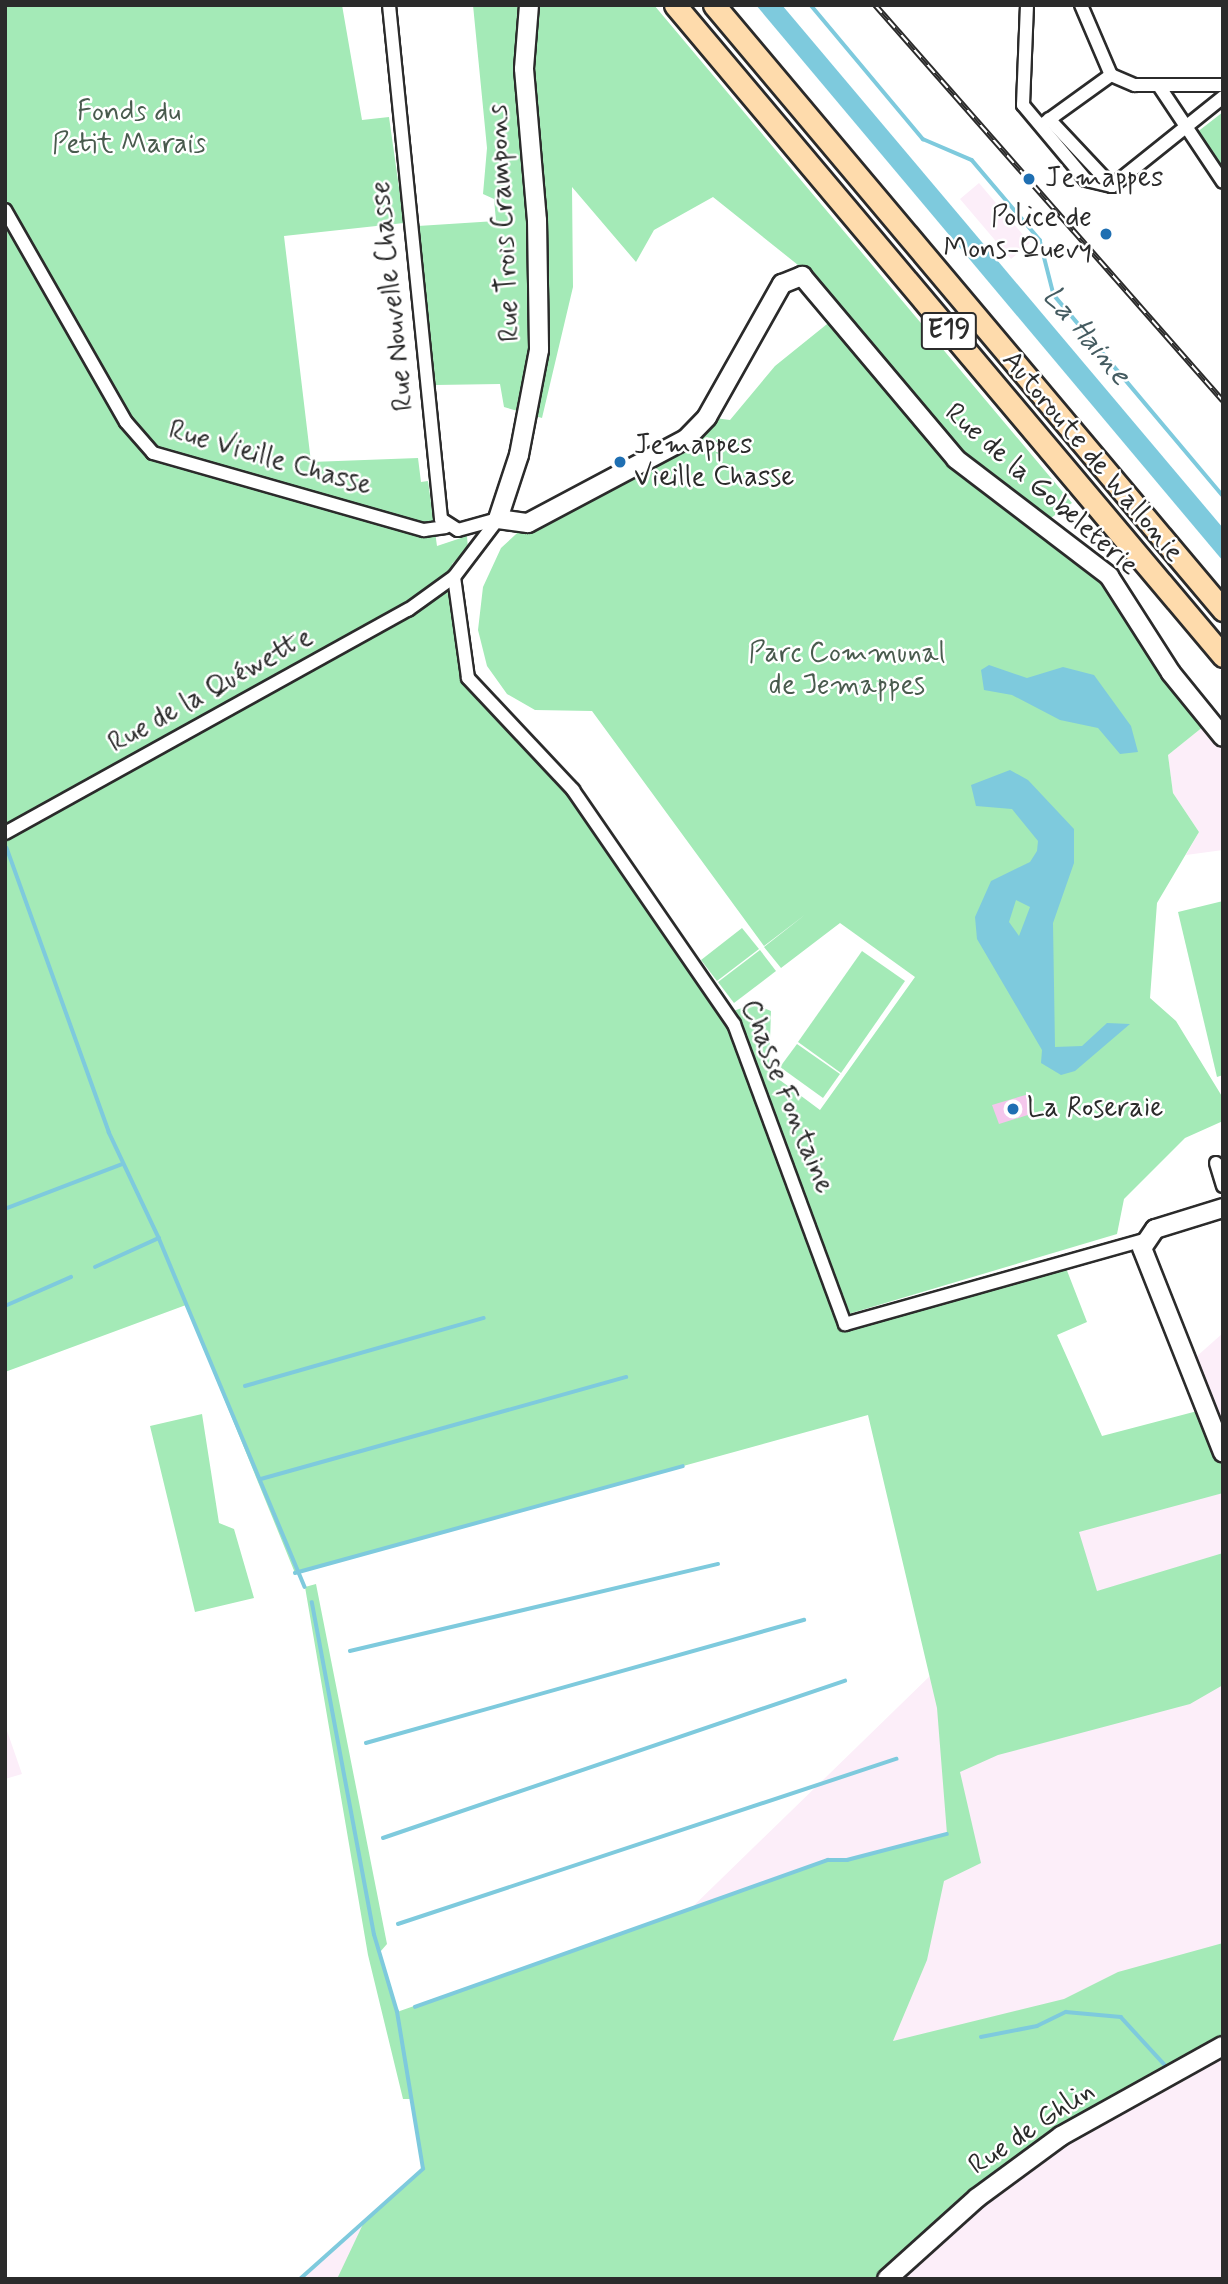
<!DOCTYPE html>
<html>
<head>
<meta charset="utf-8">
<style>
	body { margin:0 }
	#map { position:relative; width:1228px; height:2284px; overflow:hidden; background:#fff; font-family:Mynerve,sans-serif }
	div>[style] { position:absolute }
	.built>* { inset:0; background:#fceef9 }
	.green>* { inset:0; background:#a4eab7 }
	.water>* { inset:0; background:#7ecadd }
	.stream>* { height:3.5px; margin:-1.75px; padding:0 1.75px; transform-origin:1.75px; border-radius:1.75px; background:#7ecadd }
	.building>* { inset:0; background:#f4c7ec }
	.roads { filter:drop-shadow(2px 0 #2b2b2b) drop-shadow(-2px 0 #2b2b2b) drop-shadow(0 2px #2b2b2b) drop-shadow(0 -2px #2b2b2b) }
	.street>* { height:12px; margin:-6px; padding:0 6px; transform-origin:6px; border-radius:6px; background:#fff }
	.secondary>* { height:18px; margin:-9px; padding:0 9px; transform-origin:9px; border-radius:9px; background:#fff }
	.highway>* { height:21px; margin:-10.5px; padding:0 10.5px; transform-origin:10.5px; border-radius:10.5px; background:#fedbac }
	.rail>* { height:6px; margin-top:-3px; transform-origin:0; background:repeating-linear-gradient(90deg,#fff 0 10px,#2b2b2b 0 20px); box-sizing:border-box; border-block:2px solid #2b2b2b }
	.dots>* { width:19px; height:19px; translate:-50% -50%; box-sizing:border-box; border:4px solid #fff; border-radius:50% }
	span { translate:-50% -50%; white-space:nowrap; text-align:center; line-height:1.15; -webkit-text-stroke:5px #fff; paint-order:stroke }
	.shield-label span { padding:2px 5px; background:#fff; border:2px solid; border-radius:5px; -webkit-text-stroke-width:0 }
	.shield-label { font-size:26px; color:#2b2b2b; font-weight:700 }
	.park-label { font-size:28px; color:#495b4e }
	.poi-label { font-size:28px; color:#2b2b2b }
	.left { translate:0 -50%; text-align:left }
	.right { translate:-100% -50%; text-align:right }
	.street-label { font-size:28px; color:#2b2b2b }
	.water-label { font-size:30px; color:#445b60; font-style:italic }
	.frame { position:absolute; inset:0; border:7px solid #2b2b2b; pointer-events:none }
</style>
</head>
<body>
<div id="map">
	<div class="built">
		<div style="clip-path:polygon(979px 183px,1030px 243px,1011px 259px,960px 199px)"></div>
		<div style="clip-path:polygon(1205px 725px,1223px 748px,1223px 850px,1186px 855px,1199px 832px,1173px 793px,1168px 755px)"></div>
		<div style="clip-path:polygon(1223px 1333px,1223px 2279px,300px 2279px,423px 2169px,1079px 1531px,1220px 1493px,1187px 1365px)"></div>
		<div style="clip-path:polygon(5px 1725px,22px 1774px,5px 1779px)"></div>
	</div>
	<div class="green">
		<div style="clip-path:polygon(5px 5px,342px 5px,362px 120px,389px 117px,404px 223px,284px 236px,311px 462px,418px 458px,421px 482px,428px 481px,437px 546px,467px 536px,468px 549px,452px 564px,468px 678px,573px 790px,727px 1013px,754px 1004px,771px 1011px,769px 1072px,820px 1110px,915px 977px,840px 923px,781px 968px,764px 947px,806px 914px,764px 946px,592px 711px,535px 710px,507px 694px,487px 666px,478px 630px,483px 587px,501px 548px,528px 523px,686px 439px,707px 417px,730px 420px,775px 366px,837px 316px,798px 265px,713px 197px,654px 230px,636px 262px,572px 187px,573px 287px,542px 418px,504px 407px,500px 384px,435px 385px,418px 226px,496px 221px,494px 199px,483px 194px,487px 148px,473px 5px,654px 5px,1072px 503px,1041px 525px,1008px 501px,956px 459px,850px 334px,898px 399px,953px 460px,1107px 577px,1168px 675px,1209px 722px,1168px 755px,1173px 793px,1199px 832px,1157px 903px,1150px 998px,1176px 1021px,1223px 1098px,1223px 1121px,1185px 1138px,1124px 1199px,1117px 1234px,845px 1315px,851px 1330px,1066px 1268px,1087px 1322px,1057px 1335px,1102px 1436px,1205px 1409px,1223px 1453px,1223px 1493px,1079px 1532px,1097px 1591px,1223px 1553px,1223px 1685px,1190px 1704px,998px 1755px,960px 1772px,981px 1863px,944px 1881px,927px 1960px,893px 2041px,1064px 1999px,1118px 1972px,1223px 1943px,1223px 2038px,1162px 2068px,1165px 2075px,1061px 2136px,977px 2198px,887px 2279px,337px 2279px,364px 2222px,423px 2169px,412px 2099px,403px 2099px,368px 1955px,305px 1587px,316px 1584px,387px 1944px,380px 1952px,397px 2012px,828px 1860px,847px 1860px,947px 1834px,937px 1708px,868px 1415px,295px 1573px,186px 1305px,5px 1372px)"></div>
		<div style="clip-path:polygon(1223px 112px,1223px 170px,1196px 133px)"></div>
		<div style="clip-path:polygon(1223px 901px,1223px 1075px,1217px 1077px,1178px 912px)"></div>
		<div style="clip-path:polygon(742px 928px,759px 949px,717px 981px,701px 960px)"></div>
		<div style="clip-path:polygon(760px 950px,776px 971px,734px 1003px,718px 982px)"></div>
		<div style="clip-path:polygon(862px 951px,905px 981px,841px 1073px,798px 1042px)"></div>
		<div style="clip-path:polygon(797px 1044px,840px 1074px,823px 1098px,780px 1067px)"></div>
		<div style="clip-path:polygon(202px 1414px,219px 1523px,234px 1529px,254px 1598px,195px 1612px,150px 1426px)"></div>
	</div>
	<div class="water">
		<div style="clip-path:polygon(756px 5px,782px 5px,1223px 528px,1223px 561px)"></div>
		<div style="clip-path:polygon(989px 665px,1027px 678px,1063px 667px,1094px 675px,1131px 726px,1138px 752px,1120px 754px,1098px 728px,1060px 720px,1012px 695px,984px 690px,981px 670px)"></div>
		<div style="clip-path:polygon(evenodd,1010px 770px,1028px 780px,1074px 829px,1074px 863px,1053px 923px,1055px 1047px,1082px 1046px,1107px 1023px,1130px 1024px,1075px 1071px,1061px 1075px,1041px 1063px,1042px 1050px,977px 939px,975px 917px,991px 881px,1030px 862px,1037px 851px,1038px 841px,1012px 809px,976px 806px,971px 785px,1010px 770px,1016px 900px,1030px 907px,1019px 936px,1009px 922px,1016px 900px)"></div>
	</div>
	<div class="stream">
		<div style="left:811px;top:5px;width:175px;rotate:50.1deg"></div>
		<div style="left:923px;top:139px;width:53px;rotate:23.2deg"></div>
		<div style="left:972px;top:160px;width:105px;rotate:49.6deg"></div>
		<div style="left:1040px;top:240px;width:57px;rotate:75.7deg"></div>
		<div style="left:1054px;top:295px;width:263px;rotate:49.9deg"></div>
		<div style="left:7px;top:848px;width:302px;rotate:70.2deg"></div>
		<div style="left:109px;top:1132px;width:117px;rotate:64.7deg"></div>
		<div style="left:159px;top:1238px;width:378px;rotate:67.3deg"></div>
		<div style="left:5px;top:1209px;width:125px;rotate:-21deg"></div>
		<div style="left:95px;top:1267px;width:70px;rotate:-24.4deg"></div>
		<div style="left:5px;top:1306px;width:72px;rotate:-23.7deg"></div>
		<div style="left:245px;top:1386px;width:248px;rotate:-15.9deg"></div>
		<div style="left:261px;top:1479px;width:379px;rotate:-15.6deg"></div>
		<div style="left:295px;top:1573px;width:402px;rotate:-15.4deg"></div>
		<div style="left:350px;top:1651px;width:378px;rotate:-13.3deg"></div>
		<div style="left:366px;top:1743px;width:455px;rotate:-15.7deg"></div>
		<div style="left:383px;top:1838px;width:488px;rotate:-18.8deg"></div>
		<div style="left:398px;top:1924px;width:525px;rotate:-18.33deg"></div>
		<div style="left:415px;top:2007px;width:438px;rotate:-19.6deg"></div>
		<div style="left:828px;top:1860px;width:19px"></div>
		<div style="left:847px;top:1860px;width:103px;rotate:-14.6deg"></div>
		<div style="left:981px;top:2037px;width:57px;rotate:-11.1deg"></div>
		<div style="left:1037px;top:2026px;width:32px;rotate:-26deg"></div>
		<div style="left:1066px;top:2012px;width:55px;rotate:5.2deg"></div>
		<div style="left:1121px;top:2017px;width:64px;rotate:47.5deg"></div>
		<div style="left:300px;top:2279px;width:165px;rotate:-41.8deg"></div>
		<div style="left:423px;top:2169px;width:159px;rotate:-99.4deg"></div>
		<div style="left:397px;top:2012px;width:80px;rotate:-106.6deg"></div>
		<div style="left:374px;top:1935px;width:338px;rotate:-100.6deg"></div>
	</div>
	<div class="building">
		<div style="clip-path:polygon(1029px 1094px,1034px 1113px,999px 1124px,992px 1105px)"></div>
	</div>
	<div class="roads">
		<div class="street">
			<div style="left:389px;top:5px;width:517px;rotate:84.22deg"></div>
			<div style="left:441px;top:519px;width:20px;rotate:33deg"></div>
			<div style="left:458px;top:530px;width:41px;rotate:-15.4deg"></div>
			<div style="left:1027px;top:5px;width:100px;rotate:92.3deg"></div>
			<div style="left:1023px;top:105px;width:98px;rotate:50deg"></div>
			<div style="left:1086px;top:180px;width:27px;rotate:13deg"></div>
			<div style="left:1112px;top:186px;width:142px;rotate:-38.7deg"></div>
			<div style="left:1081px;top:5px;width:76px;rotate:66.8deg"></div>
			<div style="left:1111px;top:75px;width:26px;rotate:23deg"></div>
			<div style="left:1135px;top:85px;width:88px"></div>
			<div style="left:1159px;top:86px;width:115px;rotate:56.3deg"></div>
			<div style="left:1049px;top:119px;width:92px;rotate:46.8deg"></div>
			<div style="left:1043px;top:124px;width:84px;rotate:-35.8deg"></div>
			<div style="left:5px;top:210px;width:244px;rotate:60.3deg"></div>
			<div style="left:126px;top:422px;width:41px;rotate:48.9deg"></div>
			<div style="left:153px;top:453px;width:282px;rotate:15.9deg"></div>
			<div style="left:424px;top:530px;width:22px;rotate:-8deg"></div>
			<div style="left:454px;top:577px;width:102px;rotate:82.1deg"></div>
			<div style="left:468px;top:678px;width:154px;rotate:46.8deg"></div>
			<div style="left:573px;top:790px;width:284px;rotate:55.5deg"></div>
			<div style="left:734px;top:1024px;width:320px;rotate:69.7deg"></div>
			<div style="left:845px;top:1324px;width:311px;rotate:-15.7deg"></div>
			<div style="left:5px;top:833px;width:461px;rotate:-29deg"></div>
			<div style="left:408px;top:610px;width:57px;rotate:-35.7deg"></div>
			<div style="left:454px;top:577px;width:73px;rotate:-52.8deg"></div>
			<div style="left:1216px;top:1163px;width:24px;rotate:73deg"></div>
		</div>
		<div class="secondary">
			<div style="left:529px;top:5px;width:64px;rotate:94.5deg"></div>
			<div style="left:524px;top:69px;width:152px;rotate:85.1deg"></div>
			<div style="left:537px;top:220px;width:130px;rotate:89.1deg"></div>
			<div style="left:539px;top:350px;width:107px;rotate:100.8deg"></div>
			<div style="left:519px;top:455px;width:67px;rotate:108.2deg"></div>
			<div style="left:498px;top:519px;width:30px;rotate:8deg"></div>
			<div style="left:528px;top:523px;width:179px;rotate:-28deg"></div>
			<div style="left:686px;top:439px;width:30px;rotate:-46deg"></div>
			<div style="left:707px;top:417px;width:153px;rotate:-60.6deg"></div>
			<div style="left:782px;top:284px;width:22px;rotate:-22deg"></div>
			<div style="left:802px;top:276px;width:239px;rotate:49.9deg"></div>
			<div style="left:956px;top:459px;width:193px;rotate:37.4deg"></div>
			<div style="left:1109px;top:576px;width:115px;rotate:57.4deg"></div>
			<div style="left:1171px;top:673px;width:82px;rotate:50.9deg"></div>
			<div style="left:1223px;top:1208px;width:71px;rotate:162.8deg"></div>
			<div style="left:1155px;top:1229px;width:23px;rotate:124deg"></div>
			<div style="left:1142px;top:1248px;width:220px;rotate:68.4deg"></div>
			<div style="left:887px;top:2279px;width:121px;rotate:-42deg"></div>
			<div style="left:977px;top:2198px;width:104px;rotate:-36.4deg"></div>
			<div style="left:1061px;top:2136px;width:185px;rotate:-29.1deg"></div>
		</div>
		<div class="highway">
			<div style="left:675px;top:5px;width:851px;rotate:49.91deg"></div>
			<div style="left:714px;top:5px;width:791px;rotate:49.93deg"></div>
		</div>
	</div>
	<div class="rail">
		<div style="left:875px;top:5px;width:527px;rotate:48.69deg"></div>
	</div>
	<div class="dots">
		<div style="left:1029px;top:179px;background:#1f6fb2"></div>
		<div style="left:1106px;top:234px;background:#1f6fb2"></div>
		<div style="left:620px;top:462px;background:#1f6fb2"></div>
		<div style="left:1013px;top:1109px;background:#1f6fb2"></div>
	</div>
	<div class="shield-label">
		<span style="left:949px;top:331px">E19</span>
	</div>
	<div class="park-label">
		<span style="left:129px;top:129px">Fonds du<br>Petit Marais</span>
		<span style="left:847px;top:670px">Parc Communal<br>de Jemappes</span>
	</div>
	<div class="poi-label">
		<span class="left" style="left:1045px;top:179px">Jemappes</span>
		<span class="right" style="left:1092px;top:234px">Police de<br>Mons-Quevy</span>
		<span class="left" style="left:634px;top:462px">Jemappes<br>Vieille Chasse</span>
		<span class="left" style="left:1027px;top:1109px">La Roseraie</span>
	</div>
	<div class="street-label">
		<span style="left:505px;top:223px;rotate:-93deg">Rue Trois Crampons</span>
		<span style="left:393px;top:296px;rotate:-96deg">Rue Nouvelle Chasse</span>
		<span style="left:1092px;top:457px;rotate:50deg">Autoroute de Wallonie</span>
		<span style="left:270px;top:459px;rotate:16deg">Rue Vieille Chasse</span>
		<span style="left:1041px;top:490px;rotate:41deg">Rue de la Gobeleterie</span>
		<span style="left:211px;top:691px;rotate:-29deg">Rue de la Quéwette</span>
		<span style="left:786px;top:1097px;rotate:68deg">Chasse Fontaine</span>
		<span style="left:1032px;top:2129px;rotate:-34deg">Rue de Ghlin</span>
	</div>
	<div class="water-label">
		<span style="left:1086px;top:336px;rotate:50deg">La Haine</span>
	</div>
	<div class="frame"></div>
</div>
</body>
</html>
